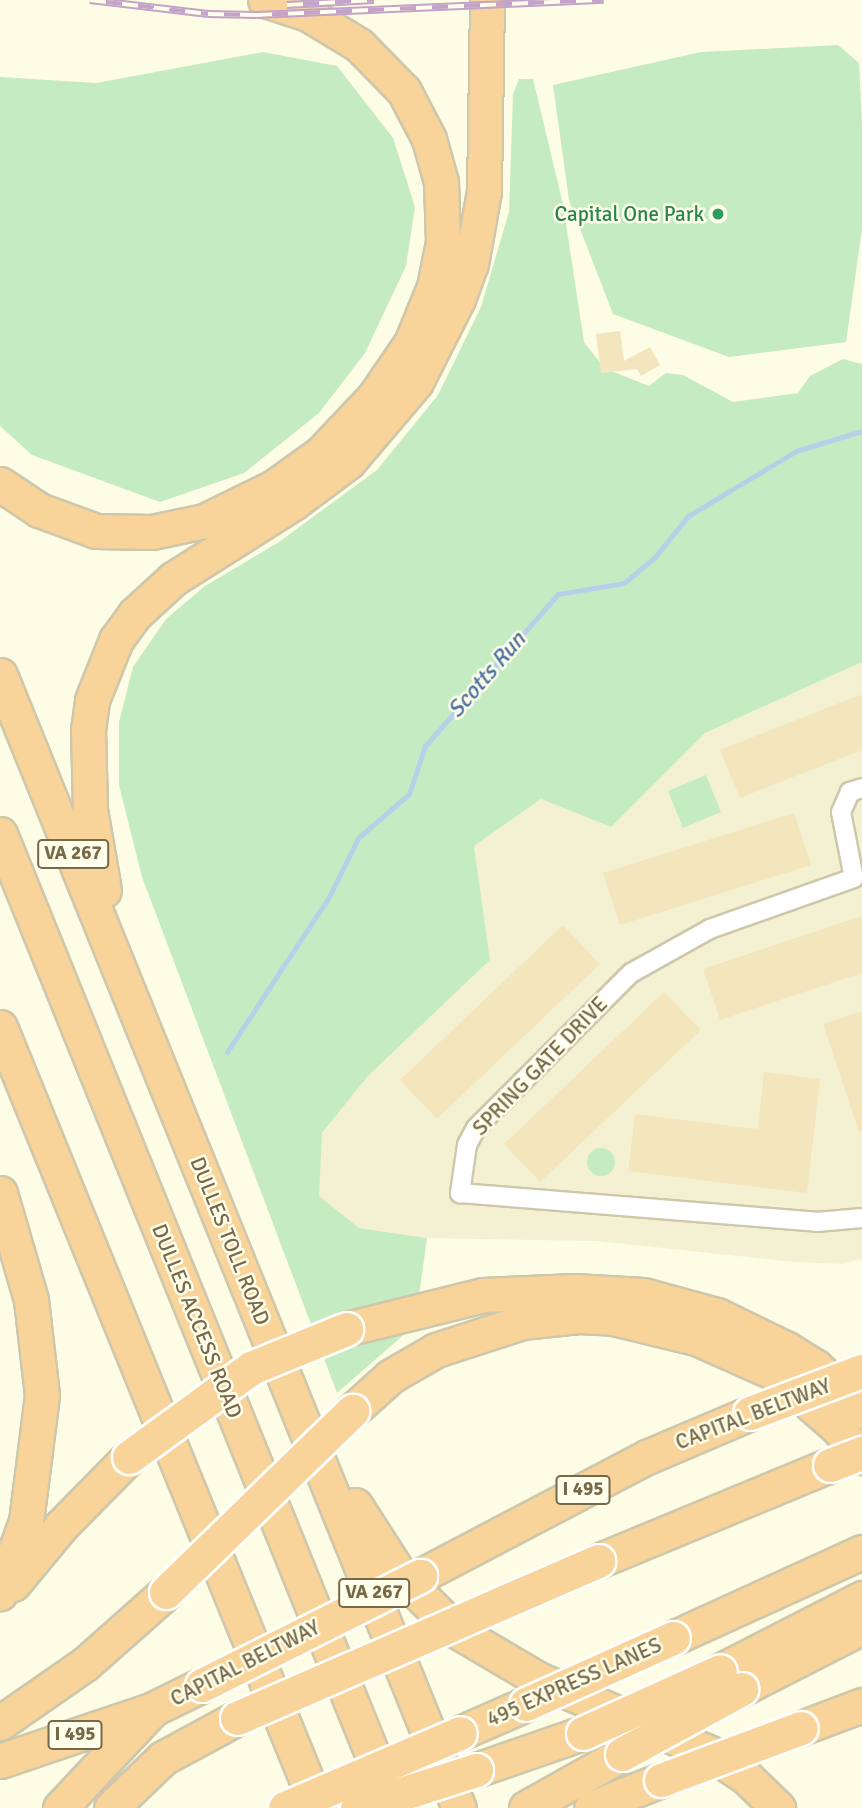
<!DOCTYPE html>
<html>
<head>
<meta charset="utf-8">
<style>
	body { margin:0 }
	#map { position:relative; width:862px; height:1808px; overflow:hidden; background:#fdfce4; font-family:Signika,sans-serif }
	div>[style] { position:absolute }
	.residential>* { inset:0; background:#f4f1d3 }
	.green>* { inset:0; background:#c5ebc3 }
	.round { border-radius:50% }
	.stream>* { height:5px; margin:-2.5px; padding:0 2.5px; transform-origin:2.5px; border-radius:2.5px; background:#b8d0e7 }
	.building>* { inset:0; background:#f3e5bc }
	.roads { filter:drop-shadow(2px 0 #cec7ab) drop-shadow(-2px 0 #cec7ab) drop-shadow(0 2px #cec7ab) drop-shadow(0 -2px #cec7ab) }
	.minor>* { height:18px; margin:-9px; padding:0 9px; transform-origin:9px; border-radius:9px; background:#fff }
	.motorway>* { height:33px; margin:-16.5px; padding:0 16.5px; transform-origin:16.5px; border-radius:16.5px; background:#f8d49a }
	.rail>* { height:8px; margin-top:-4px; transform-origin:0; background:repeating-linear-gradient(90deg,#fffeeb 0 16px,#c3a3c7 0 32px); box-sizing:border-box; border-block:2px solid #c3a3c7 }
	.bridges { filter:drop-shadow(2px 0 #fff) drop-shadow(-2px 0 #fff) drop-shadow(0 2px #fff) drop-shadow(0 -2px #fff) }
	.motorway-bridge>* { height:33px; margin:-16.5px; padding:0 16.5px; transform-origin:16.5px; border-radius:16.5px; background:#f8d49a }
	.dots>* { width:19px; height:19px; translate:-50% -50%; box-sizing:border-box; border:4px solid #fffeeb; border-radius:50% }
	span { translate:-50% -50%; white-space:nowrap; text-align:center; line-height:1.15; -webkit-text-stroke:5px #fffeeb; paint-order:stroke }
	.shield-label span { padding:2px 5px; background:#fffeeb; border:2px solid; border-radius:5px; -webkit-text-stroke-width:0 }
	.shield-label { font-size:19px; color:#766949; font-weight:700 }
	.leisure-label { font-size:21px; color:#27864d }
	.right { translate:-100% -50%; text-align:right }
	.street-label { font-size:21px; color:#766949 }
	.water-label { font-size:23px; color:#4b739f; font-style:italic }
</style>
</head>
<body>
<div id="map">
	<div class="residential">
		<div style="clip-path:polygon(862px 662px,862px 1259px,843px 1264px,794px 1262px,596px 1241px,427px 1238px,359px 1228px,318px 1196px,322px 1133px,368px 1076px,490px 960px,474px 846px,541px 799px,611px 827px,705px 733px)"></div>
	</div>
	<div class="green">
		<div style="clip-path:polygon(838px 45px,859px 63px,862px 124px,862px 229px,846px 342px,729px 357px,613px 314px,569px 200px,553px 85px,701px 52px)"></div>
		<div style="clip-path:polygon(263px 52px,337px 66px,393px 138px,415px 207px,406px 266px,365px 353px,319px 413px,244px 473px,160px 502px,32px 455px,0 426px,0 77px,96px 83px)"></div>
		<div style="clip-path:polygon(519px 79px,533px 79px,563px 204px,584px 342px,604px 368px,649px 386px,666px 373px,683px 375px,733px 402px,798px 393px,810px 376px,843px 359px,862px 364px,862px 662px,705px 733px,611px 827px,541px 799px,474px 846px,490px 960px,368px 1076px,322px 1133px,319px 1196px,359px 1228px,427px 1238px,415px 1325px,337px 1393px,142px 877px,119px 785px,119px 722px,133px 667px,166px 619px,205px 586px,279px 542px,377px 470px,438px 395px,481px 307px,509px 212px,513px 94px)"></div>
		<div style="clip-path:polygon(706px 775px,721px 812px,683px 828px,668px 791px)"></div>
		<div class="round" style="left:587px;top:1148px;width:28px;height:28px"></div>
	</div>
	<div class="stream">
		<div style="left:227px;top:1052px;width:186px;rotate:-56.7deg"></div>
		<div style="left:329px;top:897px;width:66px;rotate:-63.8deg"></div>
		<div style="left:358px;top:838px;width:67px;rotate:-40.8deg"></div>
		<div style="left:409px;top:794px;width:51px;rotate:-71.6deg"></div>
		<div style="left:425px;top:746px;width:202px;rotate:-48.8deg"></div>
		<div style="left:558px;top:594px;width:67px;rotate:-9.5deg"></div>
		<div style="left:624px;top:583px;width:39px;rotate:-40deg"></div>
		<div style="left:654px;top:558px;width:54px;rotate:-51deg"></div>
		<div style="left:688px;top:516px;width:126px;rotate:-31deg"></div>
		<div style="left:796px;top:451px;width:69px;rotate:-16.9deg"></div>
	</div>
	<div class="building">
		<div style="clip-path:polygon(620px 331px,624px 361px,650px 347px,660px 365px,641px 376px,637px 369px,601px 373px,596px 334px)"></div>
		<div style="clip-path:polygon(862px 694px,862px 750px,740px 798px,720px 750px)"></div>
		<div style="clip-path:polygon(794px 813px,811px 865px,620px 925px,603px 873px)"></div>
		<div style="clip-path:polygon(862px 916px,862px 973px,720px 1020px,703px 969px)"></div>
		<div style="clip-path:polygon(563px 925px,600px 964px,437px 1119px,400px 1080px)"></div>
		<div style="clip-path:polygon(664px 992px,701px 1030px,540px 1182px,504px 1144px)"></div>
		<div style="clip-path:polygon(862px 1011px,862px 1131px,859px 1132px,823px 1024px)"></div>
		<div style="clip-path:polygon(764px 1072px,820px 1079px,807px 1193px,628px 1171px,635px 1114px,758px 1129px)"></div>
	</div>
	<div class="roads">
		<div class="minor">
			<div style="left:862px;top:788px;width:13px;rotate:162deg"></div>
			<div style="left:850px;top:792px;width:22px;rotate:114deg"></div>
			<div style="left:841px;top:812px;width:67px;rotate:78.9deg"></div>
			<div style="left:854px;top:878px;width:153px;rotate:160.5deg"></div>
			<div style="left:710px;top:929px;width:90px;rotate:150.9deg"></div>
			<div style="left:631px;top:973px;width:219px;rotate:135deg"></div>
			<div style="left:476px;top:1128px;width:19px;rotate:118deg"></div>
			<div style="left:467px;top:1145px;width:49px;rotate:98.3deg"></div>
			<div style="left:460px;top:1193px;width:358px;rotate:4.6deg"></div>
			<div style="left:817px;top:1222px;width:45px;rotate:-5.1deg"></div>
		</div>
		<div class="motorway">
			<div style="left:0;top:484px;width:47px;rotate:33.7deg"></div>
			<div style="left:39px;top:510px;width:61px;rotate:20.2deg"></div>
			<div style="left:96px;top:531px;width:56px;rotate:1deg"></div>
			<div style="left:152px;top:532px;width:53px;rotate:-11.9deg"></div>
			<div style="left:204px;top:521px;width:78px;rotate:-25.9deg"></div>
			<div style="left:274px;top:487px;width:57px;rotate:-35.7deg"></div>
			<div style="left:320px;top:454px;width:79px;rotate:-46.5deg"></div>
			<div style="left:374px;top:397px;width:65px;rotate:-55.6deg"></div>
			<div style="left:411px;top:343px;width:61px;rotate:-67.7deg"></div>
			<div style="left:434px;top:287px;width:46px;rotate:-78.7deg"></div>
			<div style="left:443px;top:242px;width:60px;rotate:-91.9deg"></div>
			<div style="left:441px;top:182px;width:45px;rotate:-105.6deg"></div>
			<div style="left:429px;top:139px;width:54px;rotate:-117.5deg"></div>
			<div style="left:404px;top:91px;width:64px;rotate:-134.4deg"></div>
			<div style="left:359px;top:45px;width:60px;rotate:-148.7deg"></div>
			<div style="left:308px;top:14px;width:45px;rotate:-162deg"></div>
			<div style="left:0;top:675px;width:1222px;rotate:67.95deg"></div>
			<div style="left:0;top:834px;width:1038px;rotate:67.98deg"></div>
			<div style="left:104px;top:890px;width:81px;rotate:-99.9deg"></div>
			<div style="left:90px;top:810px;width:80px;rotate:-91.4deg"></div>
			<div style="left:88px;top:730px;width:30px;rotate:-82deg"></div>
			<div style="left:92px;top:700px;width:65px;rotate:-68.2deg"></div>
			<div style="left:116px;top:640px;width:32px;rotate:-54deg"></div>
			<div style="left:135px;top:614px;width:52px;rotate:-42.6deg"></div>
			<div style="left:173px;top:579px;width:142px;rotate:-32.3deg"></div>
			<div style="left:293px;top:503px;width:69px;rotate:-36.7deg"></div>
			<div style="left:348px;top:462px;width:105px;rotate:-49.6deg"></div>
			<div style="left:416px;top:382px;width:93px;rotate:-63.2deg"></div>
			<div style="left:458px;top:299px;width:37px;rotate:-70deg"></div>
			<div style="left:471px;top:264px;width:74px;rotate:-79.9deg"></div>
			<div style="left:484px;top:191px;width:191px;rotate:-89.1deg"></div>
			<div style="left:0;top:1027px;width:843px;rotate:67.85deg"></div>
			<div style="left:0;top:1193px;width:111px;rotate:73.8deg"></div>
			<div style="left:31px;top:1300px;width:96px;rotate:83.4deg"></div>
			<div style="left:42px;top:1395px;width:127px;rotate:97.2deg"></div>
			<div style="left:26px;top:1521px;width:77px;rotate:109.9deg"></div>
			<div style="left:346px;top:1329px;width:141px;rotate:-13.9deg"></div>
			<div style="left:483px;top:1295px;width:91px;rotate:-2.5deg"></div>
			<div style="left:574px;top:1291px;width:69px;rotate:3.3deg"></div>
			<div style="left:643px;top:1295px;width:77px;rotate:15.1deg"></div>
			<div style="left:717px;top:1315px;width:78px;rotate:25.9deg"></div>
			<div style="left:787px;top:1349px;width:34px;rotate:32deg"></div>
			<div style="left:816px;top:1367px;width:64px;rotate:43.7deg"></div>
			<div style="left:352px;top:1411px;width:52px;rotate:-41.9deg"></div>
			<div style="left:391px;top:1376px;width:52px;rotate:-30deg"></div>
			<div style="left:436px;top:1350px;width:90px;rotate:-18deg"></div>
			<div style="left:522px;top:1322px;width:57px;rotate:-6deg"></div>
			<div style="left:579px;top:1316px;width:34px;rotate:3deg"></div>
			<div style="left:613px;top:1318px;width:85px;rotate:13.5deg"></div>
			<div style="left:696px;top:1338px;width:86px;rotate:23.9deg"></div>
			<div style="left:775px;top:1373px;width:82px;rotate:41.1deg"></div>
			<div style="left:837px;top:1427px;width:39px;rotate:50deg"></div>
			<div style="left:355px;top:1505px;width:83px;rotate:57.3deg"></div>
			<div style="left:400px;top:1575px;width:78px;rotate:45deg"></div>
			<div style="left:455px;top:1630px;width:99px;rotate:30.5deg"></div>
			<div style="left:540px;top:1680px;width:185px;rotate:23.2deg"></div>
			<div style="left:710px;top:1753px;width:43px;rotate:33.7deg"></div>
			<div style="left:746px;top:1777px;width:45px;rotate:44.1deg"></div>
			<div style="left:598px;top:1561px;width:251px;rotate:-22.5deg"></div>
			<div style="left:420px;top:1576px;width:256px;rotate:-27.7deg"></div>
			<div style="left:647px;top:1457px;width:112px;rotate:-23.1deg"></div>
			<div style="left:13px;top:1584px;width:75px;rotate:-50.4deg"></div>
			<div style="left:61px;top:1526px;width:97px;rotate:-45.4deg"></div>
			<div style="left:673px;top:1638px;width:208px;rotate:-24.5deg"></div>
			<div style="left:720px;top:1671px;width:160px;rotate:-27.2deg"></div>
			<div style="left:741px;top:1689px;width:136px;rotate:-27.1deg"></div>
			<div style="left:0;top:1723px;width:103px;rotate:-34.8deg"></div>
			<div style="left:85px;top:1664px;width:108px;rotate:-41.6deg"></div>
			<div style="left:801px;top:1728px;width:65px;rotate:-20.7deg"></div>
			<div style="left:460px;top:1733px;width:72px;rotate:-23.7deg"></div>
			<div style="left:0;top:1761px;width:159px;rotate:-18.7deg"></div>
			<div style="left:151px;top:1710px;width:57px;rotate:-26.1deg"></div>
			<div style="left:476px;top:1770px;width:113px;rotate:-19.1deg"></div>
			<div style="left:60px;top:1808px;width:132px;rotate:-46.8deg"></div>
			<div style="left:111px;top:1808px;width:72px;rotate:-43.9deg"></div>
			<div style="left:163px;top:1758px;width:84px;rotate:-28.4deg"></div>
			<div style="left:526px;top:1808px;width:110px;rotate:-29.4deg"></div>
			<div style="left:591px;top:1808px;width:75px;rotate:-21.8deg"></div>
		</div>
	</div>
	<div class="rail">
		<div style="left:90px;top:0;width:119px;rotate:6.8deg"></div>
		<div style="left:208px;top:14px;width:48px;rotate:1.2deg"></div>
		<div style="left:256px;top:15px;width:348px;rotate:-2.5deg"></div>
		<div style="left:287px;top:5px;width:87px;rotate:-3.3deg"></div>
	</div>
	<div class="bridges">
		<div class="motorway-bridge">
			<div style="left:750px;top:1413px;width:120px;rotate:-20.6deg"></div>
			<div style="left:129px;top:1457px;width:151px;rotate:-36.1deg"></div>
			<div style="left:251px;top:1368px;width:103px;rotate:-22.3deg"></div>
			<div style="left:830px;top:1465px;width:34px;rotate:-21deg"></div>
			<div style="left:166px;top:1592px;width:260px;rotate:-44.2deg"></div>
			<div style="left:202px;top:1685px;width:244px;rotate:-26.6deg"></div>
			<div style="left:526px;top:1704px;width:161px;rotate:-24.2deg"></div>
			<div style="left:237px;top:1718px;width:394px;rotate:-23.5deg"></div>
			<div style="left:583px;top:1733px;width:150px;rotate:-24.3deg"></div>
			<div style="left:622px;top:1754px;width:136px;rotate:-28.6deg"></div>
			<div style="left:661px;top:1780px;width:149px;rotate:-20.4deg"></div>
			<div style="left:285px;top:1808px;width:190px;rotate:-23.2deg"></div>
			<div style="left:357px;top:1808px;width:125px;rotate:-17.7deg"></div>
		</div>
	</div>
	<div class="dots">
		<div style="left:718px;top:214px;background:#2e9e5b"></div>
	</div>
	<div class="shield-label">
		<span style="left:73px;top:854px">VA 267</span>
		<span style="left:583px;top:1490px">I 495</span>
		<span style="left:374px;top:1593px">VA 267</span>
		<span style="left:75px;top:1735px">I 495</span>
	</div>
	<div class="leisure-label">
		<span class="right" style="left:704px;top:214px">Capital One Park</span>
	</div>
	<div class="street-label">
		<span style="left:540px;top:1066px;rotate:-46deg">SPRING GATE DRIVE</span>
		<span style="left:230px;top:1241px;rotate:68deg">DULLES TOLL ROAD</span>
		<span style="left:197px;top:1321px;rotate:68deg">DULLES ACCESS ROAD</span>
		<span style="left:753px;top:1414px;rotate:-21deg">CAPITAL BELTWAY</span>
		<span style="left:245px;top:1663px;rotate:-27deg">CAPITAL BELTWAY</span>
		<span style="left:574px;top:1682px;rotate:-24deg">495 EXPRESS LANES</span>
	</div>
	<div class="water-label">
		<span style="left:487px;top:675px;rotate:-49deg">Scotts Run</span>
	</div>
</div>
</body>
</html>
